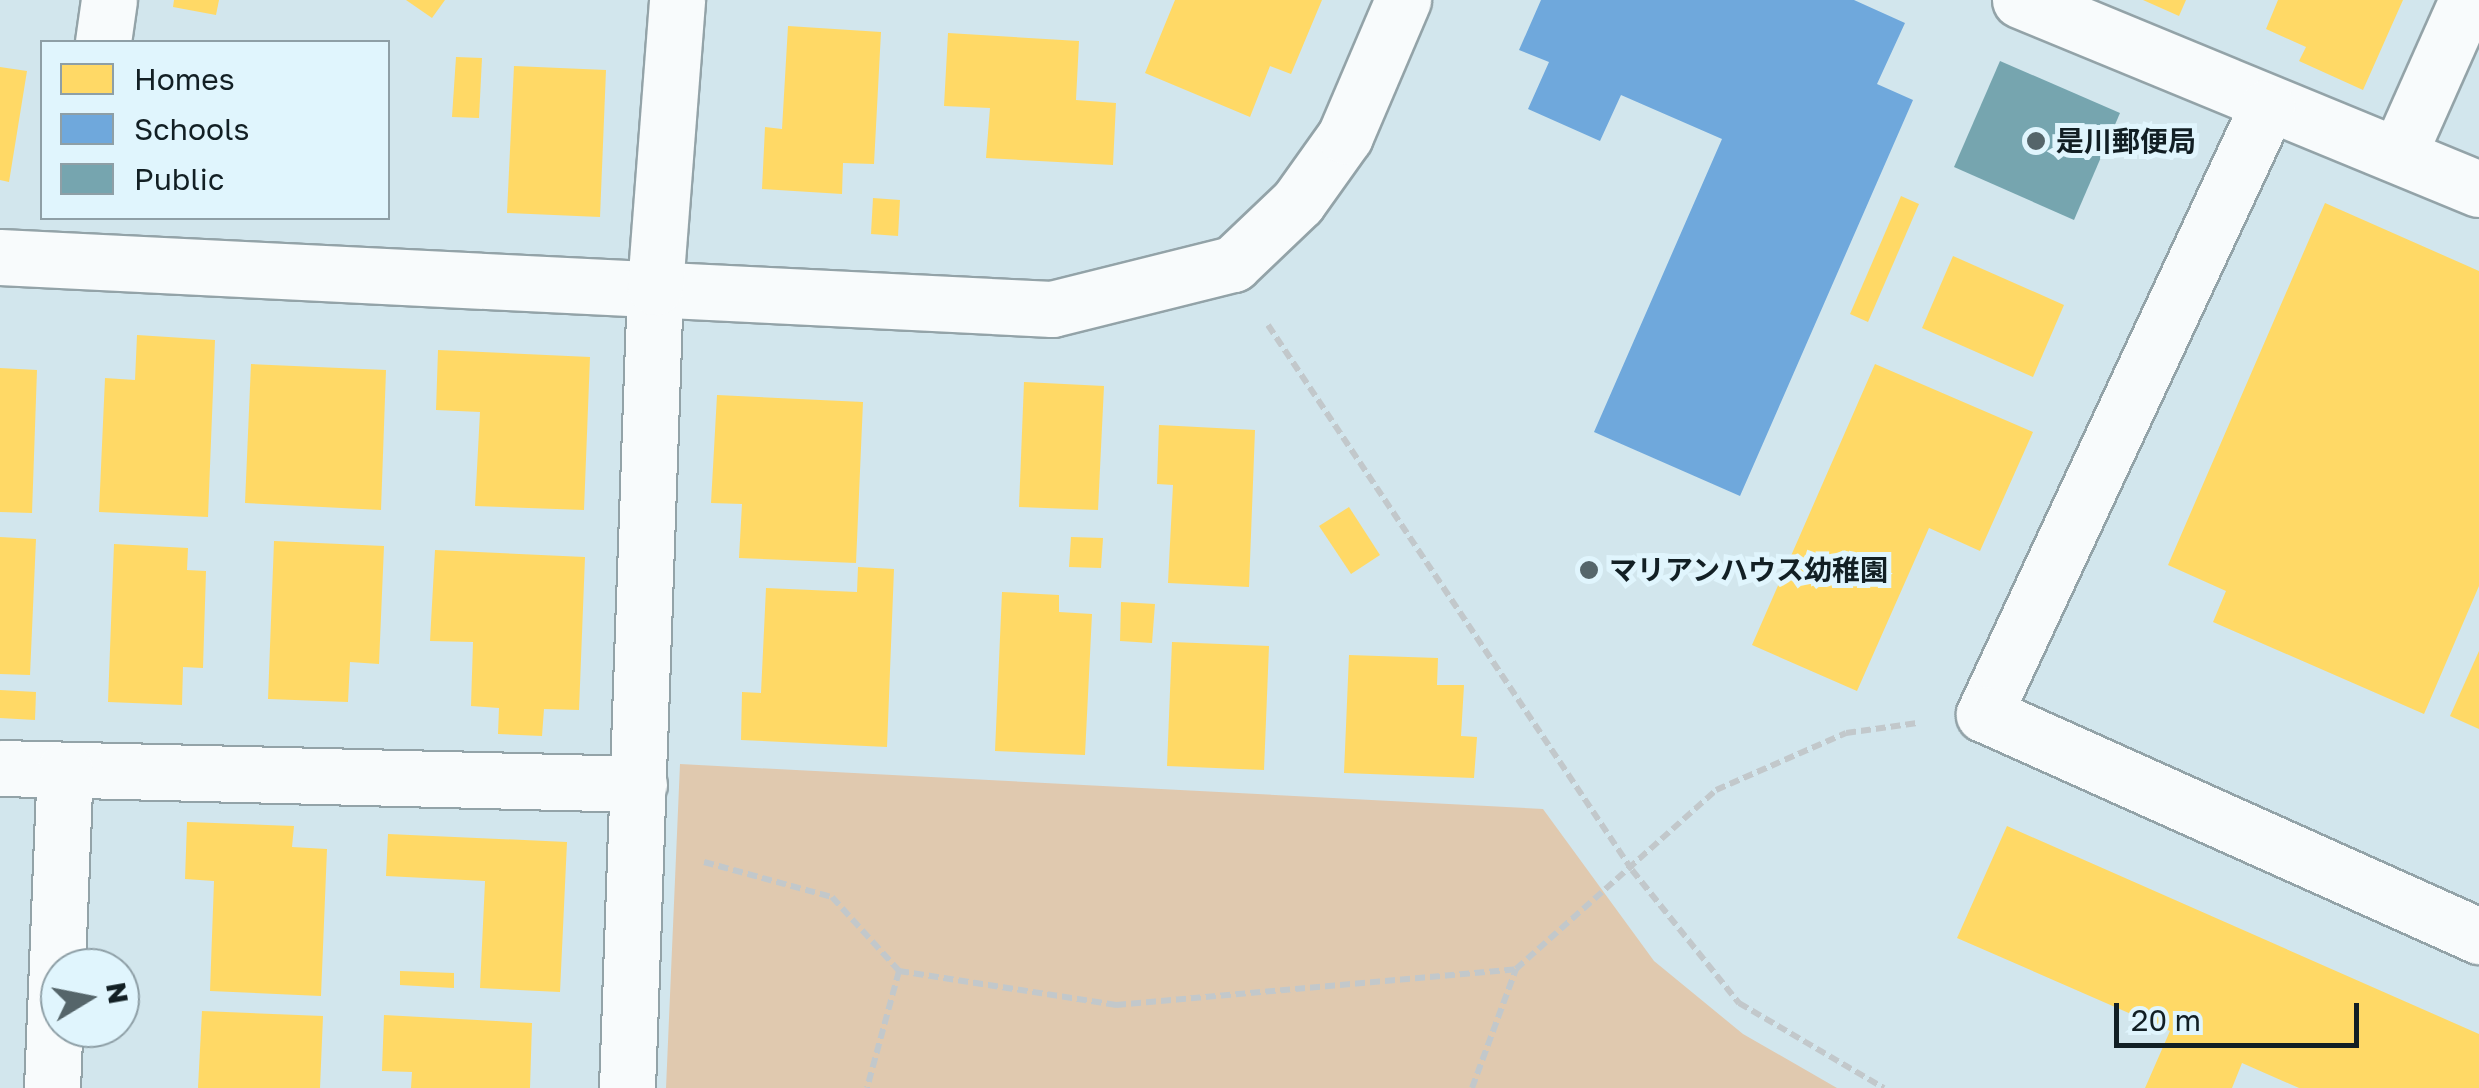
<!DOCTYPE html>
<html>
<head>
<meta charset="utf-8">
<style>
	body { margin:0 }
	#map { position:relative; width:2479px; height:1088px; overflow:hidden; background:#d2e6ed; font-family:"Golos Text","Noto Sans JP",sans-serif }
	div>[style] { position:absolute }
	.green>* { inset:0; background:#e0c9af }
	.homes>* { inset:0; background:#ffd966 }
	.schools>* { inset:0; background:#6fa8dc }
	.public>* { inset:0; background:#76a5af }
	.path>* { height:6px; margin-top:-3px; transform-origin:0; background:repeating-linear-gradient(90deg,#c2c8cb 0 10px,transparent 0 15px) }
	.roads { filter:drop-shadow(2px 0 #93a3a8) drop-shadow(-2px 0 #93a3a8) drop-shadow(0 2px #93a3a8) drop-shadow(0 -2px #93a3a8) }
	.minor>* { height:55px; margin:-27.5px; padding:0 27.5px; transform-origin:27.5px; border-radius:27.5px; background:#f8fbfc }
	.dots>* { width:28px; height:28px; translate:-50% -50%; box-sizing:border-box; border:5px solid #e0f5fd; border-radius:50% }
	span { translate:-50% -50%; white-space:nowrap; text-align:center; line-height:1.15; -webkit-text-stroke:10px #e0f5fd; paint-order:stroke }
	.poi-label { font-size:28px; color:#121f24; font-weight:700 }
	.left { translate:0 -50%; text-align:left }
	.legend { position:absolute; left:40px; top:40px; width:350px; height:180px; box-sizing:border-box; background:#e0f5fd; border:2px solid #8e9fa6; margin:0; padding:12px 18px; list-style:none; font-size:30px; color:#121f24 }
	.legend li { display:flex; align-items:center; gap:20px; height:50px }
	.legend b { width:50px; border:2px solid #8e9fa6 }
	.north { position:absolute; left:40px; top:948px; width:100px; height:100px; box-sizing:border-box; background:#e0f5fd; border:2px solid #8e9fa6; border-radius:50%; rotate:80deg; font-size:28px; font-weight:700; line-height:40px; text-align:center; color:#121f24 }
	.north::after { content:''; display:block; margin:auto; width:35px; height:45px; background:#55656a; clip-path:polygon(50% 0,100% 100%,50% 72%,0 100%) }
	.scale { position:absolute; left:2114px; top:1003px; width:245px; height:45px; box-sizing:border-box; border:5px solid #121f24; border-top:0; padding-left:12px; font-size:30px; line-height:35px; white-space:nowrap; color:#121f24; -webkit-text-stroke:8px #e0f5fd; paint-order:stroke }
</style>
</head>
<body>
<div id="map">
	<div class="green">
		<div style="clip-path:polygon(680px 764px,1543px 809px,1654px 961px,1743px 1034px,1837px 1088px,666px 1088px)"></div>
	</div>
	<div class="homes">
		<div style="clip-path:polygon(174px 0,219px 0,216px 15px,173px 7px)"></div>
		<div style="clip-path:polygon(406px 0,445px 0,432px 18px)"></div>
		<div style="clip-path:polygon(1175px 0,1322px 0,1291px 74px,1270px 66px,1250px 117px,1145px 73px)"></div>
		<div style="clip-path:polygon(2143px 0,2186px 0,2179px 16px)"></div>
		<div style="clip-path:polygon(2278px 0,2403px 0,2363px 90px,2299px 61px,2306px 47px,2266px 29px)"></div>
		<div style="clip-path:polygon(788px 26px,881px 32px,874px 164px,843px 163px,842px 194px,762px 189px,765px 127px,782px 129px)"></div>
		<div style="clip-path:polygon(948px 33px,1079px 41px,1076px 100px,1116px 103px,1113px 165px,986px 158px,990px 108px,944px 106px)"></div>
		<div style="clip-path:polygon(456px 57px,482px 58px,479px 118px,452px 117px)"></div>
		<div style="clip-path:polygon(514px 66px,606px 70px,600px 217px,507px 213px)"></div>
		<div style="clip-path:polygon(0 67px,27px 71px,9px 182px,0 180px)"></div>
		<div style="clip-path:polygon(1901px 196px,1919px 204px,1868px 322px,1850px 314px)"></div>
		<div style="clip-path:polygon(873px 198px,900px 200px,898px 236px,871px 234px)"></div>
		<div style="clip-path:polygon(2325px 203px,2479px 271px,2479px 586px,2424px 714px,2213px 622px,2226px 591px,2168px 565px)"></div>
		<div style="clip-path:polygon(1953px 256px,2064px 305px,2033px 377px,1922px 328px)"></div>
		<div style="clip-path:polygon(137px 335px,215px 340px,208px 517px,99px 512px,105px 378px,135px 380px)"></div>
		<div style="clip-path:polygon(438px 350px,590px 357px,584px 510px,475px 506px,480px 412px,436px 410px)"></div>
		<div style="clip-path:polygon(251px 364px,386px 370px,381px 510px,245px 503px)"></div>
		<div style="clip-path:polygon(1875px 364px,2033px 432px,1980px 551px,1929px 528px,1857px 691px,1752px 645px)"></div>
		<div style="clip-path:polygon(0 368px,37px 370px,32px 513px,0 512px)"></div>
		<div style="clip-path:polygon(1024px 382px,1104px 386px,1098px 510px,1019px 507px)"></div>
		<div style="clip-path:polygon(717px 395px,863px 402px,856px 563px,739px 558px,742px 504px,711px 503px)"></div>
		<div style="clip-path:polygon(1159px 425px,1255px 430px,1249px 587px,1168px 583px,1173px 485px,1157px 484px)"></div>
		<div style="clip-path:polygon(1349px 507px,1380px 555px,1351px 574px,1319px 526px)"></div>
		<div style="clip-path:polygon(0 537px,36px 539px,30px 675px,0 674px)"></div>
		<div style="clip-path:polygon(1071px 537px,1103px 538px,1101px 568px,1069px 567px)"></div>
		<div style="clip-path:polygon(274px 541px,384px 546px,379px 664px,350px 662px,348px 702px,268px 699px)"></div>
		<div style="clip-path:polygon(114px 544px,188px 548px,187px 570px,206px 571px,203px 668px,183px 667px,182px 705px,108px 702px)"></div>
		<div style="clip-path:polygon(435px 550px,585px 557px,579px 710px,544px 709px,542px 736px,498px 734px,499px 708px,471px 706px,473px 642px,430px 641px)"></div>
		<div style="clip-path:polygon(858px 567px,894px 569px,887px 747px,741px 740px,742px 692px,761px 693px,766px 588px,857px 592px)"></div>
		<div style="clip-path:polygon(1002px 592px,1059px 595px,1059px 612px,1092px 614px,1085px 755px,995px 751px)"></div>
		<div style="clip-path:polygon(1121px 602px,1155px 604px,1152px 643px,1120px 641px)"></div>
		<div style="clip-path:polygon(1172px 642px,1269px 646px,1264px 770px,1167px 766px)"></div>
		<div style="clip-path:polygon(2479px 651px,2479px 729px,2450px 716px)"></div>
		<div style="clip-path:polygon(1349px 655px,1438px 658px,1437px 685px,1464px 685px,1461px 736px,1477px 737px,1474px 778px,1344px 773px)"></div>
		<div style="clip-path:polygon(0 690px,36px 692px,35px 720px,0 718px)"></div>
		<div style="clip-path:polygon(187px 822px,294px 826px,292px 847px,327px 849px,321px 996px,210px 991px,214px 881px,185px 879px)"></div>
		<div style="clip-path:polygon(2007px 826px,2479px 1034px,2479px 1088px,2299px 1088px,2242px 1063px,2232px 1088px,2145px 1088px,2170px 1031px,1957px 938px)"></div>
		<div style="clip-path:polygon(388px 834px,567px 842px,560px 992px,480px 988px,485px 881px,386px 876px)"></div>
		<div style="clip-path:polygon(400px 971px,454px 973px,454px 988px,400px 985px)"></div>
		<div style="clip-path:polygon(202px 1011px,323px 1016px,320px 1088px,198px 1088px)"></div>
		<div style="clip-path:polygon(384px 1015px,532px 1023px,530px 1088px,411px 1088px,412px 1072px,382px 1071px)"></div>
	</div>
	<div class="schools">
		<div style="clip-path:polygon(1541px 0,1854px 0,1905px 23px,1877px 84px,1913px 100px,1740px 496px,1594px 432px,1722px 139px,1621px 95px,1600px 141px,1528px 109px,1549px 62px,1519px 50px)"></div>
	</div>
	<div class="public">
		<div style="clip-path:polygon(2000px 61px,2120px 113px,2074px 220px,1954px 167px)"></div>
	</div>
	<div class="path">
		<div style="left:1268px;top:325px;width:655px;rotate:56.26deg"></div>
		<div style="left:1632px;top:870px;width:171px;rotate:51.2deg"></div>
		<div style="left:1739px;top:1003px;width:168px;rotate:30.4deg"></div>
		<div style="left:704px;top:862px;width:133px;rotate:15.3deg"></div>
		<div style="left:832px;top:897px;width:100px;rotate:47.8deg"></div>
		<div style="left:899px;top:971px;width:121px;rotate:105.3deg"></div>
		<div style="left:899px;top:971px;width:220px;rotate:8.9deg"></div>
		<div style="left:1116px;top:1005px;width:402px;rotate:-5.1deg"></div>
		<div style="left:1472px;top:1088px;width:127px;rotate:-69.7deg"></div>
		<div style="left:1516px;top:969px;width:268px;rotate:-41.8deg"></div>
		<div style="left:1716px;top:790px;width:142px;rotate:-23.7deg"></div>
		<div style="left:1846px;top:733px;width:72px;rotate:-8deg"></div>
	</div>
	<div class="roads">
		<div class="minor">
			<div style="left:2020px;top:0;width:496px;rotate:22.4deg"></div>
			<div style="left:103px;top:42px;width:42px;rotate:-81.9deg"></div>
			<div style="left:2267px;top:107px;width:670px;rotate:115deg"></div>
			<div style="left:1984px;top:714px;width:543px;rotate:24.16deg"></div>
			<div style="left:2399px;top:153px;width:167px;rotate:-66deg"></div>
			<div style="left:0;top:257px;width:1053px;rotate:2.83deg"></div>
			<div style="left:1052px;top:309px;width:187px;rotate:-14deg"></div>
			<div style="left:1233px;top:264px;width:90px;rotate:-43.6deg"></div>
			<div style="left:1298px;top:202px;width:81px;rotate:-54.5deg"></div>
			<div style="left:1345px;top:136px;width:148px;rotate:-66.9deg"></div>
			<div style="left:0;top:768px;width:639px;rotate:1.43deg"></div>
			<div style="left:52px;top:1088px;width:318px;rotate:-87.7deg"></div>
			<div style="left:627px;top:1088px;width:801px;rotate:-88deg"></div>
			<div style="left:655px;top:287px;width:288px;rotate:-85.6deg"></div>
		</div>
	</div>
	<div class="dots">
		<div style="left:2036px;top:141px;background:#55656a"></div>
		<div style="left:1589px;top:570px;background:#55656a"></div>
	</div>
	<div class="poi-label">
		<span class="left" style="left:2056px;top:141px">是川郵便局</span>
		<span class="left" style="left:1609px;top:570px">マリアンハウス幼稚園</span>
	</div>
	<ul class="legend">
	<li><b style="height:28px;background:#ffd966"></b>Homes</li>
	<li><b style="height:28px;background:#6fa8dc"></b>Schools</li>
	<li><b style="height:28px;background:#76a5af"></b>Public</li>
	</ul>
	<div class="north">N</div>
	<div class="scale">20 m</div>
</div>
</body>
</html>
